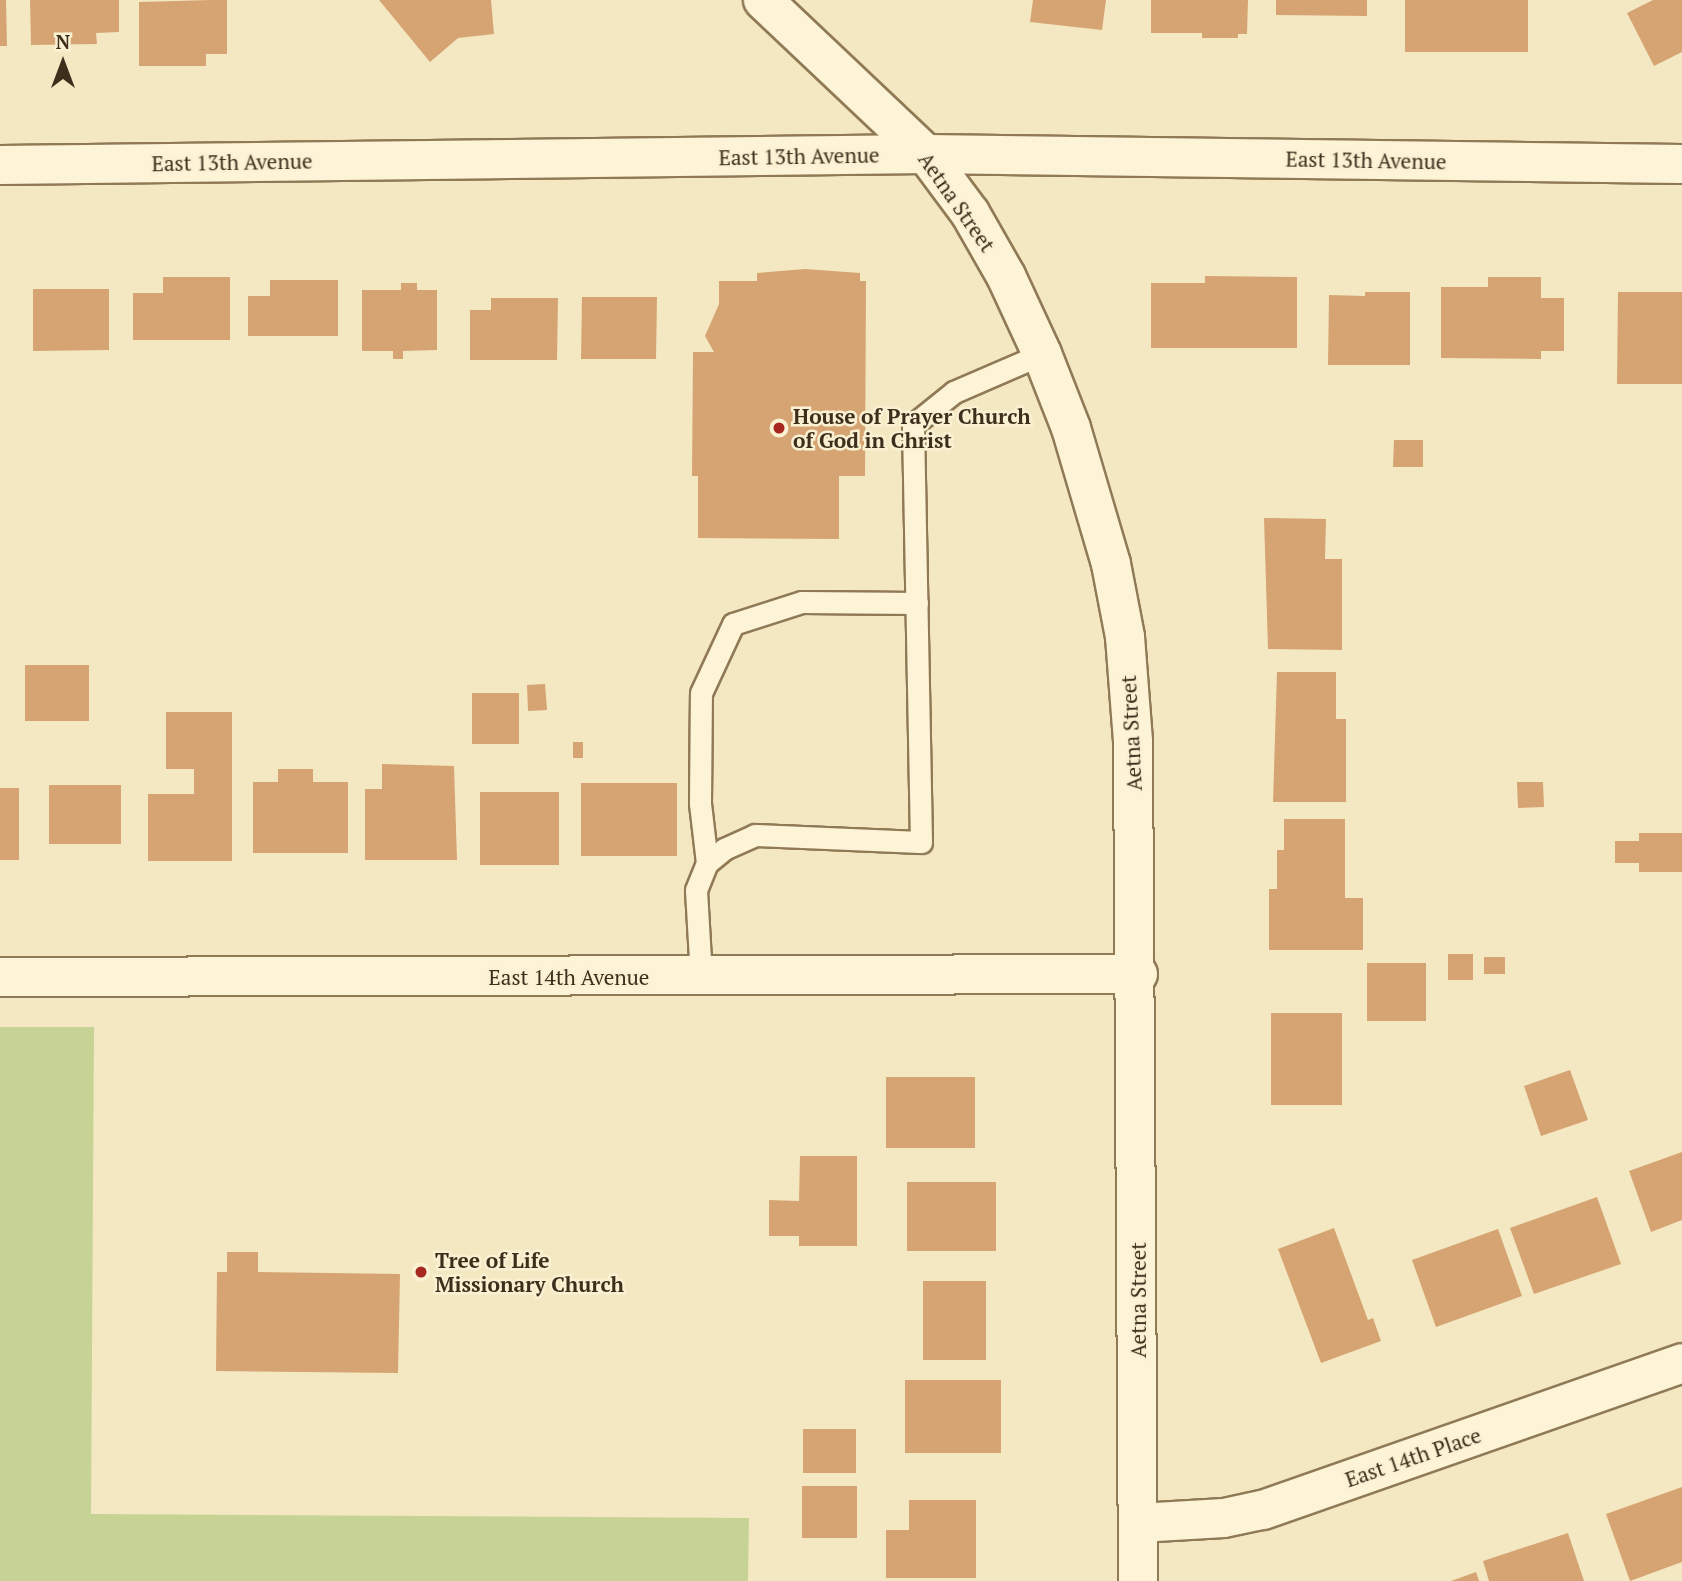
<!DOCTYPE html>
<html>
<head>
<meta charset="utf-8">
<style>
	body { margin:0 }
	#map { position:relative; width:1682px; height:1581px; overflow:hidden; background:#f3e8c2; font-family:"PT Serif",serif }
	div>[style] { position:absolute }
	.green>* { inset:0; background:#c7d394 }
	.building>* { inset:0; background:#d6a473 }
	.roads { filter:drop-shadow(2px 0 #907a56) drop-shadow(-2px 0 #907a56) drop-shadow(0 2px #907a56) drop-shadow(0 -2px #907a56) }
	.lane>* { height:21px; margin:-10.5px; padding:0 10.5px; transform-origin:10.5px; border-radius:10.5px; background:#fdf4d7 }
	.street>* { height:38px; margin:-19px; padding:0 19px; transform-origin:19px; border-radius:19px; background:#fdf4d7 }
	.secondary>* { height:38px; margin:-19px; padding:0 19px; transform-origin:19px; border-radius:19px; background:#fdf4d7 }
	.dots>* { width:19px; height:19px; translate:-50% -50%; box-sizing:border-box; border:4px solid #faf1d3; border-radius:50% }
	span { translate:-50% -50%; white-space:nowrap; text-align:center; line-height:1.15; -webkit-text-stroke:5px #faf1d3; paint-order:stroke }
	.street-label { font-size:21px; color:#3e2f1d }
	.poi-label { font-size:21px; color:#3e2f1d; font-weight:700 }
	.left { translate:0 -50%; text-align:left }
	.north { position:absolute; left:28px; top:28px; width:70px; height:70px; -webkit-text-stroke:5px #faf1d3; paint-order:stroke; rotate:0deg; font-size:19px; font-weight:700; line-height:28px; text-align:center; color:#3e2f1d }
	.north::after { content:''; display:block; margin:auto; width:24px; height:32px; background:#3e2f1d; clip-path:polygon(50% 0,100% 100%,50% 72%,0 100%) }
</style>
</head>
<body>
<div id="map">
	<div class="green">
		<div style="clip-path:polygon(0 1027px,94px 1027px,91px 1514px,749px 1518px,748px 1581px,0 1581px)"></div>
	</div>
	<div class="building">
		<div style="clip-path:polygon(0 0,6px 0,7px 46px,0 46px)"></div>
		<div style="clip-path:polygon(30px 0,119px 0,119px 32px,96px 33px,97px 44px,31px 45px)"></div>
		<div style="clip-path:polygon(211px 0,227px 0,227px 54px,206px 54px,206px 66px,139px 66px,139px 2px)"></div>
		<div style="clip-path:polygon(379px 0,491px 0,494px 34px,458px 38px,430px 62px)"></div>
		<div style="clip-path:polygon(1033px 0,1106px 0,1102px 30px,1030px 22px)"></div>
		<div style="clip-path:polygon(1151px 0,1248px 0,1247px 34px,1238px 34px,1238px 38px,1202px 38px,1202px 33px,1151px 33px)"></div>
		<div style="clip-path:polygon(1276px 0,1367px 0,1367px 16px,1276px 15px)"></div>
		<div style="clip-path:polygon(1405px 0,1528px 0,1528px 52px,1405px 52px)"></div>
		<div style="clip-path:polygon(1653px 0,1682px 0,1682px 52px,1654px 66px,1627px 13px)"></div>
		<div style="clip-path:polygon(805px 269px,860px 273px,860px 281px,866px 281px,865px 476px,839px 476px,839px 539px,698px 538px,698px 476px,692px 476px,693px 352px,714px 352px,705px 336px,719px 304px,719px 281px,757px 281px,757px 273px)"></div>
		<div style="clip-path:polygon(1205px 276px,1297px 277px,1297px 348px,1151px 348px,1151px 283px,1205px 283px)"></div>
		<div style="clip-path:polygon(163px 277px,230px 277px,230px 340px,133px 340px,133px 293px,163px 293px)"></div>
		<div style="clip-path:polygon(1488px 277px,1541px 277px,1541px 298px,1564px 298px,1564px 351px,1541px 351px,1541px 359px,1441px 358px,1441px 287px,1488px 287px)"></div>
		<div style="clip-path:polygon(270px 280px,338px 280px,338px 336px,248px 336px,248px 296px,270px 296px)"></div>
		<div style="clip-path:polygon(401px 283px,417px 283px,417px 290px,437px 290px,437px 350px,403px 351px,403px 359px,393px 359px,393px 351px,362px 351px,362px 290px,401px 290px)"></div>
		<div style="clip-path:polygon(33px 289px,109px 289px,109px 350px,33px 351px)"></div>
		<div style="clip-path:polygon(1365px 292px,1410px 292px,1410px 365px,1328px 365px,1329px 295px,1365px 296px)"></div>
		<div style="clip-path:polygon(1618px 292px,1682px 292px,1682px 384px,1617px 384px)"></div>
		<div style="clip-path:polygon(582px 297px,657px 297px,656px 359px,581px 359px)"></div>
		<div style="clip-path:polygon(491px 298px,558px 298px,557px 360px,470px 360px,470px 310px,491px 310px)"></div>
		<div style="clip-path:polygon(1394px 440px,1423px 440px,1423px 467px,1393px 467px)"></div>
		<div style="clip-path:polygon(1264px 518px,1326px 519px,1325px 559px,1342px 559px,1342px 650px,1268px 649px)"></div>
		<div style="clip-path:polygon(25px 665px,89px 665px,89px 721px,25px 721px)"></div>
		<div style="clip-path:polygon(1277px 672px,1336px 672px,1336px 719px,1346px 719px,1346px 802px,1273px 802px)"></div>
		<div style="clip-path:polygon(545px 684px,547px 710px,528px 711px,527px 685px)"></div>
		<div style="clip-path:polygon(472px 693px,519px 693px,519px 744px,472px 744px)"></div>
		<div style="clip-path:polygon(166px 712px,232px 712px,232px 861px,148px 861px,148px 794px,194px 794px,194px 769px,166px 769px)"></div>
		<div style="clip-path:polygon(573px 742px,583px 742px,583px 758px,573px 758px)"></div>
		<div style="clip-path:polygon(382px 764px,454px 766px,457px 860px,365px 860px,365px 789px,382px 789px)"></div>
		<div style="clip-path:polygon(278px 769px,313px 769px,313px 782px,348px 782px,348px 853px,253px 853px,253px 782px,278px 782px)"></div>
		<div style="clip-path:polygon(1517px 782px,1543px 782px,1544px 807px,1518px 808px)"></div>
		<div style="clip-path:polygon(581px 783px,677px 783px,677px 856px,581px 856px)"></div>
		<div style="clip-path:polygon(49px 785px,121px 785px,121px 844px,49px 844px)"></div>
		<div style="clip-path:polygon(0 788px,19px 788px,19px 860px,0 860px)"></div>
		<div style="clip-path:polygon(480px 792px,559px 792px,559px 865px,480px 865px)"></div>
		<div style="clip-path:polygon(1284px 819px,1345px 819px,1345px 898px,1363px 898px,1363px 950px,1269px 950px,1269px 889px,1277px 889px,1277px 850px,1284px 850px)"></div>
		<div style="clip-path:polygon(1639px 833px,1682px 833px,1682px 872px,1639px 872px,1639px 863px,1615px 863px,1615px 841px,1639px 841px)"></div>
		<div style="clip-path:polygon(1448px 954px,1473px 954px,1473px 980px,1448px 980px)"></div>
		<div style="clip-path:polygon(1484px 957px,1505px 957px,1505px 974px,1484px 974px)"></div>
		<div style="clip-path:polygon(1367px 963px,1426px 963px,1426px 1021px,1367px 1021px)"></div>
		<div style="clip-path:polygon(1271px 1013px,1342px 1013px,1342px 1105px,1271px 1105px)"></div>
		<div style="clip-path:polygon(1570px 1070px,1588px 1120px,1541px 1136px,1524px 1086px)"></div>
		<div style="clip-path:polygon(886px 1077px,975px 1077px,975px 1148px,886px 1148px)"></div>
		<div style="clip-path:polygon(1682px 1152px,1682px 1220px,1651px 1232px,1629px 1171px)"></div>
		<div style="clip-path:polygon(800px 1156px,857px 1156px,857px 1246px,799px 1246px,799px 1236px,769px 1236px,769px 1200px,799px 1201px)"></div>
		<div style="clip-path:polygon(907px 1182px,996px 1182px,996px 1251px,907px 1251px)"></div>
		<div style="clip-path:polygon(1597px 1197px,1621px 1264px,1534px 1294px,1510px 1228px)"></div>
		<div style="clip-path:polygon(1334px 1228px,1368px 1320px,1373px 1318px,1381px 1341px,1321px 1363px,1278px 1249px)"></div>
		<div style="clip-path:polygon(1498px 1229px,1522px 1296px,1436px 1327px,1412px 1260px)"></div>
		<div style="clip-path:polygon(227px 1252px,258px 1252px,258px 1272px,400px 1274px,398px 1373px,216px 1371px,217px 1272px,227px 1272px)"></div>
		<div style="clip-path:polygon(923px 1281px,986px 1281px,986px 1360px,923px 1360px)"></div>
		<div style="clip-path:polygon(905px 1380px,1001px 1380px,1001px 1453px,905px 1453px)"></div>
		<div style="clip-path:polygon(803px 1429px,856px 1429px,856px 1473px,803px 1473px)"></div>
		<div style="clip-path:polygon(802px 1486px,857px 1486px,857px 1538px,802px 1538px)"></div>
		<div style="clip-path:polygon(1682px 1487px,1682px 1562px,1630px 1581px,1606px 1514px)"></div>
		<div style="clip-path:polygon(909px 1500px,976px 1500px,976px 1578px,886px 1578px,886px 1530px,909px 1530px)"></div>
		<div style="clip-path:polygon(1568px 1533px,1584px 1581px,1489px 1581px,1483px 1561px)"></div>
		<div style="clip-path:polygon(1476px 1572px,1479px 1581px,1451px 1581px)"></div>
	</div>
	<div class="roads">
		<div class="lane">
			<div style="left:707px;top:863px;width:60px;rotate:-96.7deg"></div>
			<div style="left:700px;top:803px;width:110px;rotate:-89.5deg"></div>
			<div style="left:701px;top:693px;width:76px;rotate:-65.1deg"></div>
			<div style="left:733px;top:624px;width:72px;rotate:-17.7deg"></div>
			<div style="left:802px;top:602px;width:115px;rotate:0.5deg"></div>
			<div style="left:701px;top:977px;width:87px;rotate:-93.3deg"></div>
			<div style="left:696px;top:890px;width:29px;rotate:-68deg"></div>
			<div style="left:707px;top:863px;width:22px;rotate:-39deg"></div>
			<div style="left:724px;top:849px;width:34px;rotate:-24deg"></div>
			<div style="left:755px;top:835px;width:166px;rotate:2.4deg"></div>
			<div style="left:921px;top:842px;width:417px;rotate:-91.1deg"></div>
			<div style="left:913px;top:425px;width:53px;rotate:-38.8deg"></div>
			<div style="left:954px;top:392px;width:96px;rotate:-23.4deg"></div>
		</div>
		<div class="street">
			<div style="left:0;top:165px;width:926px;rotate:-0.68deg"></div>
			<div style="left:926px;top:154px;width:756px;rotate:0.76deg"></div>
			<div style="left:0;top:977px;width:1138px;rotate:-0.15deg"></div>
			<div style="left:1139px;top:1523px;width:85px;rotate:-3.4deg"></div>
			<div style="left:1224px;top:1518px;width:40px;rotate:-12deg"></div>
			<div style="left:1263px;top:1510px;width:444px;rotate:-19.3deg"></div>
		</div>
		<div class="secondary">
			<div style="left:763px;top:0;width:224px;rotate:43.4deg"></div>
			<div style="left:926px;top:154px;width:74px;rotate:53.3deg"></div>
			<div style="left:970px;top:213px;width:73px;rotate:60.3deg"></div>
			<div style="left:1006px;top:276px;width:86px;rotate:65.2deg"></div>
			<div style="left:1042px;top:354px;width:79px;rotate:68.6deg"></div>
			<div style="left:1071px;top:428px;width:142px;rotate:73.6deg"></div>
			<div style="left:1111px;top:564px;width:74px;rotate:79.1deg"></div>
			<div style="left:1125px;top:637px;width:105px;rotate:85.6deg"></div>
			<div style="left:1133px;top:742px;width:839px;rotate:89.66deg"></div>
		</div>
	</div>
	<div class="dots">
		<div style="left:779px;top:428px;background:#a7281f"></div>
		<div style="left:421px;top:1272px;background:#a7281f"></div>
	</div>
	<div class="street-label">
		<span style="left:799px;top:156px;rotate:-1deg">East 13th Avenue</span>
		<span style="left:1366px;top:160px;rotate:1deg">East 13th Avenue</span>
		<span style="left:232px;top:162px;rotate:-1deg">East 13th Avenue</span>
		<span style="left:957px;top:202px;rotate:55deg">Aetna Street</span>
		<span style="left:1131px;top:733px;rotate:-93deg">Aetna Street</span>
		<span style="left:569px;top:977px">East 14th Avenue</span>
		<span style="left:1138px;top:1300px;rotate:-90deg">Aetna Street</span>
		<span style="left:1413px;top:1457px;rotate:-19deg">East 14th Place</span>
	</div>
	<div class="poi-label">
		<span class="left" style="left:793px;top:428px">House of Prayer Church<br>of God in Christ</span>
		<span class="left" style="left:435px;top:1272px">Tree of Life<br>Missionary Church</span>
	</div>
	<div class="north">N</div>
</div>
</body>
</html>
